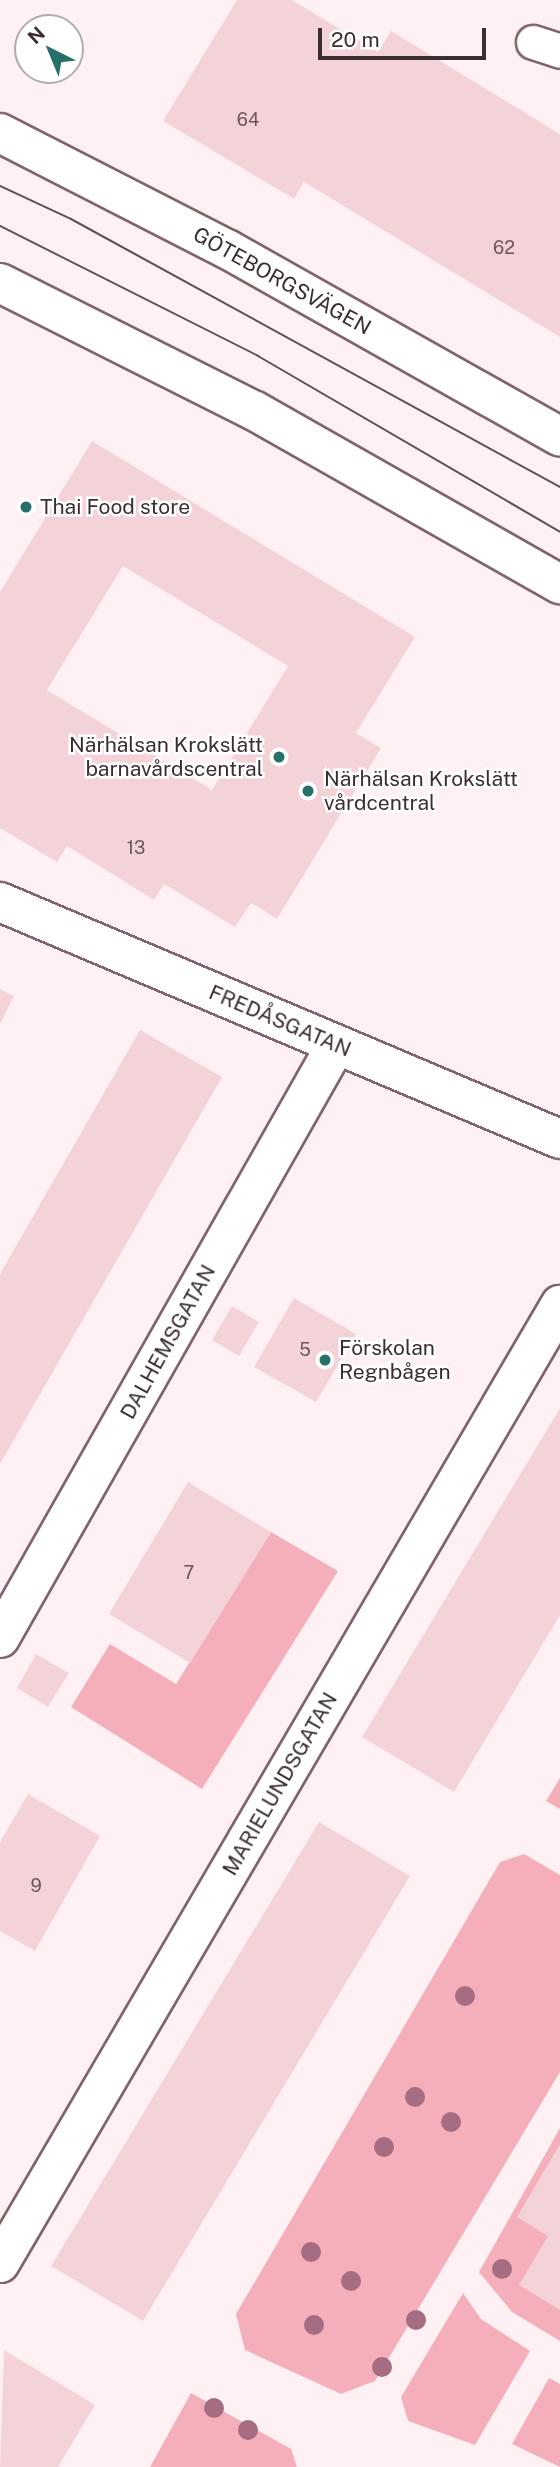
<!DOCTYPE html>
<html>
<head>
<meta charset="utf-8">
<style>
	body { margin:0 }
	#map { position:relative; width:560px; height:2467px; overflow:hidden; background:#fff1f3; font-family:"Public Sans",sans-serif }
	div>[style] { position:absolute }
	.green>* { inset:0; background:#f5afbb }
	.building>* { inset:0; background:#f4d3d8 }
	.roads { filter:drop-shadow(2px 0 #816469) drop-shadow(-2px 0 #816469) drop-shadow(0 2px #816469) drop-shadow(0 -2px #816469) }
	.service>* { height:33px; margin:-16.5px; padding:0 16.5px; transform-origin:16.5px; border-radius:16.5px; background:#fff }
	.minor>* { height:38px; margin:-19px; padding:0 19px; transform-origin:19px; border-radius:19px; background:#fff }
	.secondary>* { height:38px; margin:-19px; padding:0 19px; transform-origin:19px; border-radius:19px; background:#fff }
	.tram>* { height:2px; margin:-1px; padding:0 1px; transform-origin:1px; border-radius:1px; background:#5e5153 }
	.trees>* { width:20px; height:20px; margin:-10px; border-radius:50%; background:#a66c81 }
	.dots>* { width:19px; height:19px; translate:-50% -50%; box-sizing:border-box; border:4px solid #fff; border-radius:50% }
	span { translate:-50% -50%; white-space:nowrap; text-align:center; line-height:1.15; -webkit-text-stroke:5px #fff; paint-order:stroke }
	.number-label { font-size:18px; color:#69575a }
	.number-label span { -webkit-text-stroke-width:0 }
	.street-label { font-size:21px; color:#3b2e30 }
	.poi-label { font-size:21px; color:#3b2e30 }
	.left { translate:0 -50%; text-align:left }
	.right { translate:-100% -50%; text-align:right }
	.north { position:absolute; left:14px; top:14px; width:70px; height:70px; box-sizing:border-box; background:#fff; border:2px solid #b1abac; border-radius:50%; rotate:317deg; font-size:19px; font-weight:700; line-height:28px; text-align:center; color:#3b2e30 }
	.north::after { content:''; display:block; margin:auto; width:24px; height:32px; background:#27706a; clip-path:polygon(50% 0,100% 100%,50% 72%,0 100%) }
	.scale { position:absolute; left:318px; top:28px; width:168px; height:32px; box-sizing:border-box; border:4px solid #3b2e30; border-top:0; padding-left:9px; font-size:21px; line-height:24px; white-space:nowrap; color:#3b2e30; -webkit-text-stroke:5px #fff; paint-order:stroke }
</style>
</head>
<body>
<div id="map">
	<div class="green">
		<div style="clip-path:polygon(271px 1532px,338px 1571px,202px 1789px,71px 1707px,110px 1644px,176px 1684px)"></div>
		<div style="clip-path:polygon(560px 1778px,560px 1809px,546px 1801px)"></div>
		<div style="clip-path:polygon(524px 1854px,560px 1875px,560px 2072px,375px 2381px,341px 2394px,245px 2350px,236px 2314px,500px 1862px)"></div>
		<div style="clip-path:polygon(560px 2128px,560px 2341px,512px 2312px,479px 2272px)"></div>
		<div style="clip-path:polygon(463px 2293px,481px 2319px,530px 2351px,475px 2445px,408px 2421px,401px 2397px)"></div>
		<div style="clip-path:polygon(549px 2378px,560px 2384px,560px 2467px,512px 2444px)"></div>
		<div style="clip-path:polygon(191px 2393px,291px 2449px,297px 2467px,150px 2467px)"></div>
	</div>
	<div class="building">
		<div style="clip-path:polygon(237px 0,292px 0,378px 52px,391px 31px,560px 134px,560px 337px,304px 182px,294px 199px,163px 121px)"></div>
		<div style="clip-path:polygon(evenodd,92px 441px,415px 637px,356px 733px,381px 748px,277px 919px,251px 903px,235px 927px,164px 884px,154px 900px,67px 846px,57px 862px,0 828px,0 592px,92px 441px,123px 566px,288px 666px,212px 790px,47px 690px,123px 566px)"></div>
		<div style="clip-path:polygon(0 989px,14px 996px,0 1024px)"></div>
		<div style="clip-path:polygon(140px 1030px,222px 1077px,0 1464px,0 1274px)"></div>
		<div style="clip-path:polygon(294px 1298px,356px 1334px,316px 1402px,254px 1367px)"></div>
		<div style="clip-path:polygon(232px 1306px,259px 1322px,239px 1356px,212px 1340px)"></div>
		<div style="clip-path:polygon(560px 1408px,560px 1615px,454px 1792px,362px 1737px)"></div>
		<div style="clip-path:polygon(188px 1482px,271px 1532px,190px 1663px,109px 1614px)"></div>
		<div style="clip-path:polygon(36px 1654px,69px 1673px,48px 1707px,17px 1688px)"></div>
		<div style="clip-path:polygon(28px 1794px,100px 1836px,35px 1951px,0 1931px,0 1842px)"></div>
		<div style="clip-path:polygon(319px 1822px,410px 1876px,143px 2321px,51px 2266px)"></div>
		<div style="clip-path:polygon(560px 2144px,560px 2310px,519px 2285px,548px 2236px,517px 2217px)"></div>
		<div style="clip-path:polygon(4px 2350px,95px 2405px,58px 2467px,0 2467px)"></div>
	</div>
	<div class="roads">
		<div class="service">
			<div style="left:533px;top:42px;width:28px;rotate:18deg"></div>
		</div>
		<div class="minor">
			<div style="left:0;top:902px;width:608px;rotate:22.94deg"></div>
			<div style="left:0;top:1638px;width:682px;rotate:-60.46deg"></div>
			<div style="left:0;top:2263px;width:1110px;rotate:-59.69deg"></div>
		</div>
		<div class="secondary">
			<div style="left:0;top:133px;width:255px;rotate:27.1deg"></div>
			<div style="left:227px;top:249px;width:382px;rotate:29.4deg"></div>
			<div style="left:0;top:283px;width:285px;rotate:26.7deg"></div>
			<div style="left:255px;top:411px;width:351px;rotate:29.6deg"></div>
		</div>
	</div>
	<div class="tram">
		<div style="left:0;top:186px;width:78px;rotate:24.9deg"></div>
		<div style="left:71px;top:219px;width:558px;rotate:28.73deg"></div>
		<div style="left:0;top:226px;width:289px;rotate:26.7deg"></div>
		<div style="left:258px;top:356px;width:350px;rotate:30.2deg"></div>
	</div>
	<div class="trees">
		<div style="left:465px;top:1996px"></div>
		<div style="left:415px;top:2097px"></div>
		<div style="left:451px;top:2122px"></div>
		<div style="left:384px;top:2147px"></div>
		<div style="left:311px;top:2252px"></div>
		<div style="left:502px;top:2269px"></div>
		<div style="left:351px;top:2281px"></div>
		<div style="left:416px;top:2320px"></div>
		<div style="left:314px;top:2325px"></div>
		<div style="left:382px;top:2367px"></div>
		<div style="left:214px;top:2408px"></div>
		<div style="left:248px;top:2430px"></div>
	</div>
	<div class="dots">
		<div style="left:26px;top:507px;background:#27706a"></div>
		<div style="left:279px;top:757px;background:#27706a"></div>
		<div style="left:308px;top:791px;background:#27706a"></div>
		<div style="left:325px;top:1360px;background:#27706a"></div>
	</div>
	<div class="number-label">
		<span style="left:248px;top:120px">64</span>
		<span style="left:504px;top:248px">62</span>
		<span style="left:136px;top:848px">13</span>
		<span style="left:305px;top:1350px">5</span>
		<span style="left:189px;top:1573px">7</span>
		<span style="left:36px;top:1886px">9</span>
	</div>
	<div class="street-label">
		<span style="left:282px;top:281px;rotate:29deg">GÖTEBORGSVÄGEN</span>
		<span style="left:280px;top:1021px;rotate:23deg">FREDÅSGATAN</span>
		<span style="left:168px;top:1342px;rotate:-61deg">DALHEMSGATAN</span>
		<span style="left:280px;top:1784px;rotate:-60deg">MARIELUNDSGATAN</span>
	</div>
	<div class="poi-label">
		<span class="left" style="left:40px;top:507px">Thai Food store</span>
		<span class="right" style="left:263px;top:757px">Närhälsan Krokslätt<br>barnavårdscentral</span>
		<span class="left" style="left:324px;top:791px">Närhälsan Krokslätt<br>vårdcentral</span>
		<span class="left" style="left:339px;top:1360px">Förskolan<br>Regnbågen</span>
	</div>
	<div class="north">N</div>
	<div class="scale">20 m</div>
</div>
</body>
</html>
